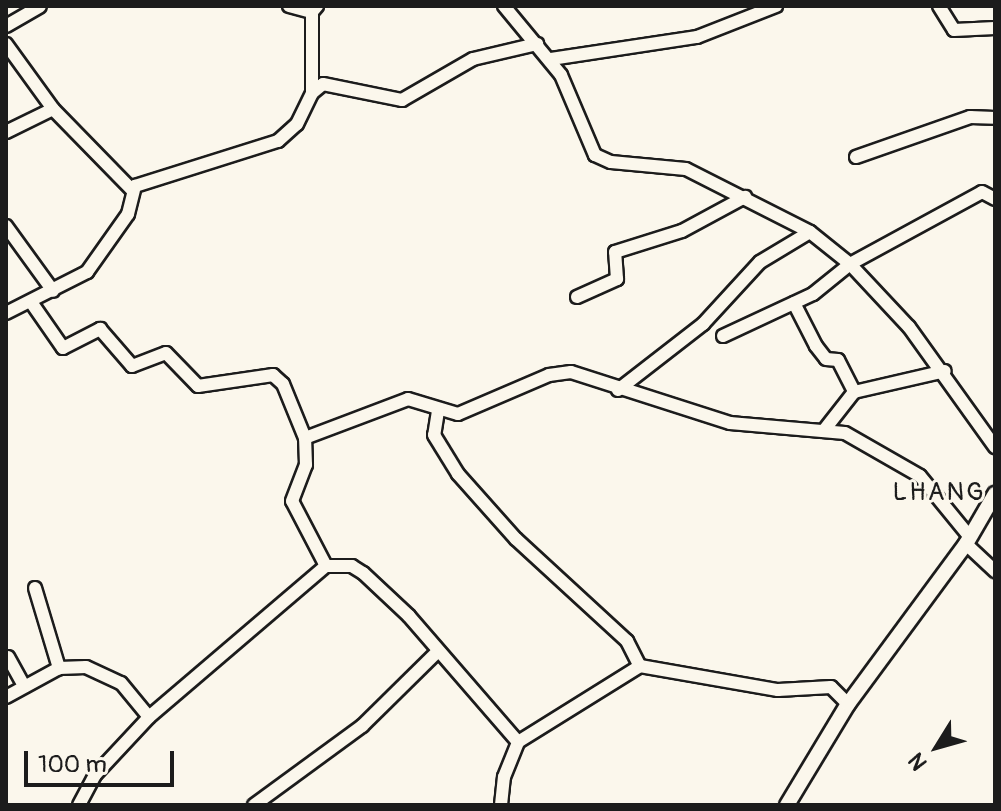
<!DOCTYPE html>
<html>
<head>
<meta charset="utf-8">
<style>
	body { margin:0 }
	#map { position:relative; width:1001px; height:811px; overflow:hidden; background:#fbf7ec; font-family:Pangolin,sans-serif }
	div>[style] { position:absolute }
	.roads { filter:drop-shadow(2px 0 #1c1c1c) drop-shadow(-2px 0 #1c1c1c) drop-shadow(0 2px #1c1c1c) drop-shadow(0 -2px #1c1c1c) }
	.minor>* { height:12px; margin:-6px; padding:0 6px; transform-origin:6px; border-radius:6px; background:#fbf7ec }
	.tertiary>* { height:14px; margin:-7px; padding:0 7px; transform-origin:7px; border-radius:7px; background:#fbf7ec }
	span { translate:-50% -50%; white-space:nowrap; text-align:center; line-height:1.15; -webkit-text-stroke:6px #fbf7ec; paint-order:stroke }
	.quarter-label { font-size:26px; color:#1c1c1c; letter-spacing:2px }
	.frame { position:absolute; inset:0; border:8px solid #1c1c1c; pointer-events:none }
	.north { position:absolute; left:897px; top:707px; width:80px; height:80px; -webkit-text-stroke:6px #fbf7ec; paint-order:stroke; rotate:233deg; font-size:22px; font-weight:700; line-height:32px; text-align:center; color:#1c1c1c }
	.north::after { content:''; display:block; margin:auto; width:28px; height:36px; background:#1c1c1c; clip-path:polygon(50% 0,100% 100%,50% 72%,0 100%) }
	.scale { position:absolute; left:24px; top:751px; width:150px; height:36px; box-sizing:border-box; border:4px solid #1c1c1c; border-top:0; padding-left:10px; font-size:24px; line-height:28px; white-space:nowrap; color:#1c1c1c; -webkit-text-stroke:6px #fbf7ec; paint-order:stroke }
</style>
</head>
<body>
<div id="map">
	<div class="roads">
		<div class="minor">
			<div style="left:289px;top:6px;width:24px;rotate:15deg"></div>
			<div style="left:504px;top:6px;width:89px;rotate:50.4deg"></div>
			<div style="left:561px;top:75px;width:87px;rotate:67deg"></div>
			<div style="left:595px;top:155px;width:17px;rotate:24deg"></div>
			<div style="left:611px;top:162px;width:75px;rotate:5.3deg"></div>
			<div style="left:686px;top:169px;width:139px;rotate:26.9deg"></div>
			<div style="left:810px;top:232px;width:51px;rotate:38.7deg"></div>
			<div style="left:850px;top:264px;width:86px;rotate:46.9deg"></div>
			<div style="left:909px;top:327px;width:148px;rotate:54.4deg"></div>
			<div style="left:939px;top:6px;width:28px;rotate:58deg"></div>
			<div style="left:954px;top:30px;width:41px;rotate:-2.8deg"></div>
			<div style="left:6px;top:26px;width:39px;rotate:-30deg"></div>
			<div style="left:6px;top:44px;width:80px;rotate:54.1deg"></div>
			<div style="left:53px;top:109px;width:112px;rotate:45.7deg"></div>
			<div style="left:551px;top:59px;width:148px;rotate:-8.6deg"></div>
			<div style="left:697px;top:37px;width:85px;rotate:-21.4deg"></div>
			<div style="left:312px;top:93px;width:81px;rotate:-90deg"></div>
			<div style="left:312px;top:12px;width:8px;rotate:-50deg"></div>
			<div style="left:6px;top:132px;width:52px;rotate:-26.1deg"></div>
			<div style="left:856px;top:157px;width:121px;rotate:-19.3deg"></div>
			<div style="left:970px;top:117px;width:25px;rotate:2deg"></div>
			<div style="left:6px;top:226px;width:80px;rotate:54.1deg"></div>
			<div style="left:577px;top:297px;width:44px;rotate:-24.2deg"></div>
			<div style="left:617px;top:279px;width:27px;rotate:-94deg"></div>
			<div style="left:615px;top:252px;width:70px;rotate:-17.4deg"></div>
			<div style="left:682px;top:231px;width:72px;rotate:-28.4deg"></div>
			<div style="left:31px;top:302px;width:56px;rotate:55.2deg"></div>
			<div style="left:63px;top:348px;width:42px;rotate:-27.2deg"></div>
			<div style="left:100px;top:329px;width:49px;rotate:49.1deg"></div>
			<div style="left:132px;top:366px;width:36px;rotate:-21deg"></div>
			<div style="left:166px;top:353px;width:46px;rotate:45.9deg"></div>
			<div style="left:198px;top:386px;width:76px;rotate:-8.3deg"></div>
			<div style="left:273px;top:375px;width:13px;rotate:42deg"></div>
			<div style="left:283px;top:384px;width:58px;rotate:67.8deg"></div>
			<div style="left:794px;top:303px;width:48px;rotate:62.9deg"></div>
			<div style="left:816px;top:346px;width:16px;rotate:52deg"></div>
			<div style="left:826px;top:359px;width:12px;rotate:5deg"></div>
			<div style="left:838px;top:360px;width:36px;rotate:63deg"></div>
			<div style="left:854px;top:392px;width:93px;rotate:-13deg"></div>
			<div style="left:6px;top:313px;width:91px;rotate:-26.8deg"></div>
			<div style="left:87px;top:272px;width:71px;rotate:-54.7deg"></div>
			<div style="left:128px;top:214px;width:29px;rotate:-76deg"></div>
			<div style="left:135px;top:186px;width:150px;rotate:-17.5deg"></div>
			<div style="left:278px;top:141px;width:25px;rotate:-42deg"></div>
			<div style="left:297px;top:124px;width:34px;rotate:-64deg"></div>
			<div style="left:312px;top:93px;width:14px;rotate:-39deg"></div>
			<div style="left:323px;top:84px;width:81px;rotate:11.4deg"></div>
			<div style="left:402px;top:100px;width:82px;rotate:-30deg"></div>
			<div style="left:473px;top:59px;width:66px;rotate:-13.2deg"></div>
			<div style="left:723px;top:336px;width:99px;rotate:-25deg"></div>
			<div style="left:813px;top:294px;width:48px;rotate:-39deg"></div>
			<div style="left:850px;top:264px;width:150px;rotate:-28.6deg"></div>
			<div style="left:982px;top:192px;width:15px;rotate:28deg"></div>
			<div style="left:618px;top:390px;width:108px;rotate:-37.8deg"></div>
			<div style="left:703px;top:324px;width:84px;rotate:-47.4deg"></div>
			<div style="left:760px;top:262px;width:58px;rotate:-31deg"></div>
			<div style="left:438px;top:411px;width:24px;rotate:99deg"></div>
			<div style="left:434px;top:435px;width:46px;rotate:58.4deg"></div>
			<div style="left:458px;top:474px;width:87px;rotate:48.3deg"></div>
			<div style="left:516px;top:539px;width:151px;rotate:42.6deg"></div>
			<div style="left:627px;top:641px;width:28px;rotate:63deg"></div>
			<div style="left:825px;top:429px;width:47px;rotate:-51.9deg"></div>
			<div style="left:966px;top:544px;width:40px;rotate:43deg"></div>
			<div style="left:35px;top:588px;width:84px;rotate:73.3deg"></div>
			<div style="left:8px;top:657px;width:33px;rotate:61deg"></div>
			<div style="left:6px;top:697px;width:60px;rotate:-28.7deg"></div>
			<div style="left:59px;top:668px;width:27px;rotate:-2deg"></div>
			<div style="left:86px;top:667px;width:38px;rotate:25deg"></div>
			<div style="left:121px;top:683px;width:44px;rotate:50.5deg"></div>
			<div style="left:518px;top:742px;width:144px;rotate:-31.9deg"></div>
			<div style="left:640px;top:666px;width:140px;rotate:9.9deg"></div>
			<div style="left:778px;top:690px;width:53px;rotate:-3.2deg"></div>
			<div style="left:831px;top:687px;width:24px;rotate:45deg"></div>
			<div style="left:79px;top:805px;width:34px;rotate:-62deg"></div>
			<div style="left:95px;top:775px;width:79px;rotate:-47deg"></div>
			<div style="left:149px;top:717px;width:233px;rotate:-40.5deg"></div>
			<div style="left:254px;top:805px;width:134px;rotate:-36.2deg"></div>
			<div style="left:362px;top:726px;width:107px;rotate:-44.6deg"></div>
			<div style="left:501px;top:805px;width:28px;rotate:-84deg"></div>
			<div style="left:504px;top:777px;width:38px;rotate:-68deg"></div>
			<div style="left:518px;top:742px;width:167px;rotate:-130.9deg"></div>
			<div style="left:409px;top:616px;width:63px;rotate:-136.9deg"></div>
			<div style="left:363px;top:573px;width:13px;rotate:-148deg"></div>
			<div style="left:352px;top:566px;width:26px;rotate:180deg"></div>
			<div style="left:326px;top:566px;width:73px;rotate:-117.6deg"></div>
			<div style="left:292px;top:501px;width:39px;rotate:-69deg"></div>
			<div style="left:306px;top:465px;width:27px;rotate:-92deg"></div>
			<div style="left:305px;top:438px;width:110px;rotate:-20.7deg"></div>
			<div style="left:408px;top:399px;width:52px;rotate:16.7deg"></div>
			<div style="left:458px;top:414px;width:99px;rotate:-23.2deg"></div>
			<div style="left:549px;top:375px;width:22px;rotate:-8deg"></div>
			<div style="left:571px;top:372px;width:167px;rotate:17.8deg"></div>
			<div style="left:730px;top:423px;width:115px;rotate:5deg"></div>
			<div style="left:845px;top:433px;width:86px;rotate:29.8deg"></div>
			<div style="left:920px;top:476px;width:79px;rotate:50.7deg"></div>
		</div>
		<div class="tertiary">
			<div style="left:787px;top:805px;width:118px;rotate:-58.9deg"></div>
			<div style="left:848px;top:704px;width:199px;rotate:-53.6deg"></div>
			<div style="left:966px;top:544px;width:58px;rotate:-59.9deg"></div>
		</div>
	</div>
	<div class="quarter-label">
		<span style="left:939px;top:493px">LHANG</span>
	</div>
	<div class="frame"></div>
	<div class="north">N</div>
	<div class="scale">100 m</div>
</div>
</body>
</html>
